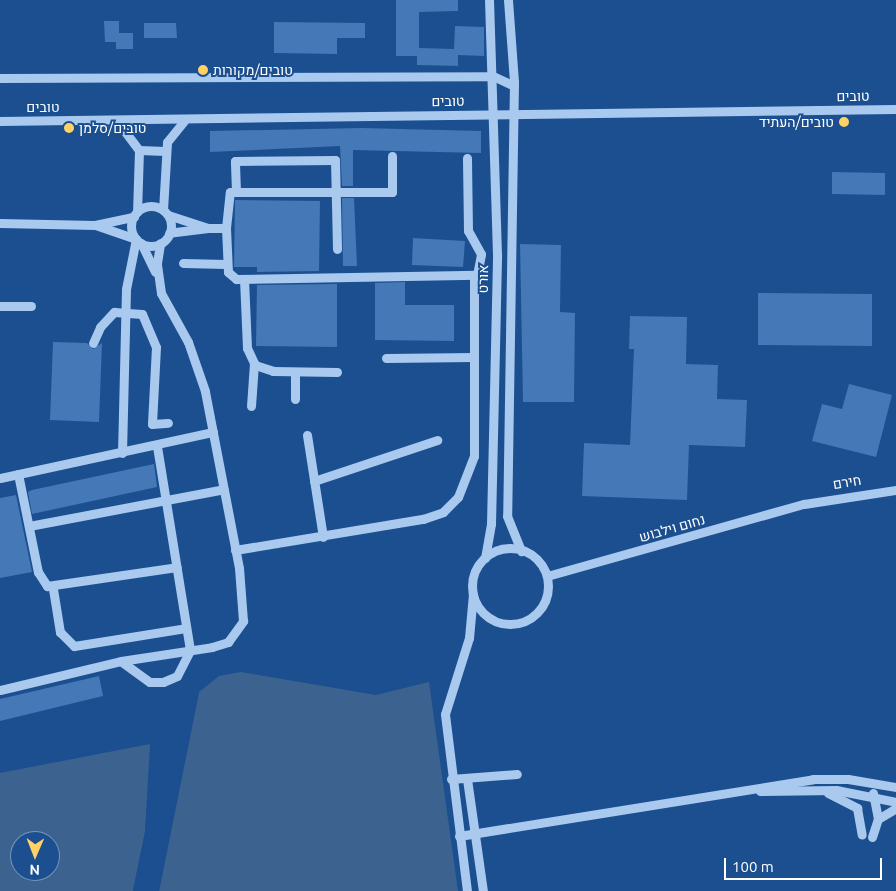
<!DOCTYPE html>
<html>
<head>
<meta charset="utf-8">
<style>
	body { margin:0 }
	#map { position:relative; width:896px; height:891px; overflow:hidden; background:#1b4f8f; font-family:Ubuntu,Heebo,sans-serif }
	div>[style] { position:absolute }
	.water>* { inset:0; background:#3c6290 }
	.pier>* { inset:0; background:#1b4f8f }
	.building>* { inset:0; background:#4478b7 }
	.minor>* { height:9px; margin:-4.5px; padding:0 4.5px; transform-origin:4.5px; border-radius:4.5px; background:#a9c9ee }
	.minor>.ring { margin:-4.5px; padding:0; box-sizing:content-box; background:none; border:9px solid #a9c9ee; border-radius:50% }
	.dots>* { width:14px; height:14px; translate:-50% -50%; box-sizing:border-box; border:2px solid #1b4f8f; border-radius:50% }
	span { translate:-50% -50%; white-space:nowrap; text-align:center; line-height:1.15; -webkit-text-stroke:4px #1b4f8f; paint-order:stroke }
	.poi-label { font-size:14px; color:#fff }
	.left { translate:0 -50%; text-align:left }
	.right { translate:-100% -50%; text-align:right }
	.street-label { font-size:14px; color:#fff }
	.north { position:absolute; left:10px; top:831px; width:50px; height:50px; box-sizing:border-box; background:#1b4f8f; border:1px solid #7695bc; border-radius:50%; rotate:181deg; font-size:14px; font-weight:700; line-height:20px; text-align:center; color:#fff }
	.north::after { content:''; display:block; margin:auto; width:18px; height:22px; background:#ffd166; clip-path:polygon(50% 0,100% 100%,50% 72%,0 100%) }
	.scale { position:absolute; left:724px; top:858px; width:158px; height:22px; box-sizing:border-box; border:2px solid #fff; border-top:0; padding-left:6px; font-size:15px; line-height:18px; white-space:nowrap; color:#fff; -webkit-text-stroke:4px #1b4f8f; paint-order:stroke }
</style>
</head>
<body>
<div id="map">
	<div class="water">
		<div style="clip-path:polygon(241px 672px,376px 695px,429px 682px,458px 891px,159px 891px,199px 692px,219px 676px)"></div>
		<div style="clip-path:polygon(evenodd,150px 744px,145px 832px,133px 891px,0 891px,0 773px,150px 744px,20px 841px,50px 841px,50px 871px,20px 871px,20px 841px)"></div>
	</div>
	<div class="pier">
		<div style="clip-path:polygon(199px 692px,159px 891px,157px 891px,195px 699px)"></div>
		<div style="clip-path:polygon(152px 742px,155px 762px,147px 832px,133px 891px,145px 832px)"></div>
	</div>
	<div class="building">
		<div style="clip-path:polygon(396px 0,458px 0,458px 11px,419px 12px,419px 48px,454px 49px,455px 26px,484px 27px,484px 56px,458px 55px,458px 66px,417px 65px,417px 56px,396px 56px)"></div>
		<div style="clip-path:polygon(104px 21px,119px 21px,119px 33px,133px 33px,133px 49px,116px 49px,116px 42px,105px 42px)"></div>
		<div style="clip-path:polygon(274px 22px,365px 23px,365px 38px,337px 38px,337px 54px,274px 53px)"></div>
		<div style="clip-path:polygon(144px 23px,176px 23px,177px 38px,144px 38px)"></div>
		<div style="clip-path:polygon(362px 128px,481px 131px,481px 153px,353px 150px,353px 186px,342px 186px,340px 146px,210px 152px,210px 131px)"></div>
		<div style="clip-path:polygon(832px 172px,885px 173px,885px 195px,832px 194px)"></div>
		<div style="clip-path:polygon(342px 198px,354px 198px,357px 266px,343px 266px)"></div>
		<div style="clip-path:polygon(235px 200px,320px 201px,319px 271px,257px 272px,257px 267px,234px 267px)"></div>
		<div style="clip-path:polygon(413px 238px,465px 241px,463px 267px,412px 265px)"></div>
		<div style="clip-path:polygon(520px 244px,561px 245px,560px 312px,575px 313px,574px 402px,523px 402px)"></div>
		<div style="clip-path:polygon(405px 282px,405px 305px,454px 305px,454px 341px,375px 340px,375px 283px)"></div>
		<div style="clip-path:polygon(337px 284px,337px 347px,256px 346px,257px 285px)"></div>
		<div style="clip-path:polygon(758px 293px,872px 294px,872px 346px,758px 345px)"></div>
		<div style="clip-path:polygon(630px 316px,687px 317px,686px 364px,718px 365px,717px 399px,747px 400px,745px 447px,689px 445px,687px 500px,582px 496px,584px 443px,630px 445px,634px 349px,629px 349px)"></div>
		<div style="clip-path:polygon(53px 342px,87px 343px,93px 349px,102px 343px,99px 422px,50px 420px)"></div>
		<div style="clip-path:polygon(849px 384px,892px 395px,876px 457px,812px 441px,822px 404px,842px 409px)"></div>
		<div style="clip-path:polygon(154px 464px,157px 487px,32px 514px,28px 492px,32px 490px)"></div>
		<div style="clip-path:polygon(16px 495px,32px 572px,0 578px,0 498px)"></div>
		<div style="clip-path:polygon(99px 676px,103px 696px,0 721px,0 699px)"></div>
	</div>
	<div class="minor">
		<div style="left:508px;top:0;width:82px;rotate:85.8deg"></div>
		<div style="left:514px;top:82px;width:434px;rotate:90.9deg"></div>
		<div style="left:507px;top:516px;width:38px;rotate:68deg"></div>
		<div style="left:0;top:78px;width:493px;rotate:-0.2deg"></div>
		<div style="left:493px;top:76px;width:23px;rotate:25deg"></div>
		<div style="left:0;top:121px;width:896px;rotate:-0.77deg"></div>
		<div style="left:117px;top:121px;width:36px;rotate:53deg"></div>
		<div style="left:139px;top:150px;width:62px;rotate:91.8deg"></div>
		<div style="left:139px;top:150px;width:26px;rotate:2deg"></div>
		<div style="left:236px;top:192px;width:31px;rotate:-92deg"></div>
		<div style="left:235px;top:161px;width:100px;rotate:-0.6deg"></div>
		<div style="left:335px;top:160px;width:89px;rotate:88.7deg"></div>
		<div class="ring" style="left:131px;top:206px;width:31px;height:31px"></div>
		<div style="left:163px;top:210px;width:68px;rotate:-86.6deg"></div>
		<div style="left:167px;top:142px;width:27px;rotate:-51deg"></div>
		<div style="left:168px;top:215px;width:42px;rotate:18deg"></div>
		<div style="left:208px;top:228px;width:39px;rotate:173deg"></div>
		<div style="left:0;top:223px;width:95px;rotate:1.2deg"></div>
		<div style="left:208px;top:228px;width:18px"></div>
		<div style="left:226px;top:228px;width:44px;rotate:87.4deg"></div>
		<div style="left:228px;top:272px;width:11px;rotate:41deg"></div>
		<div style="left:236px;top:279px;width:241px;rotate:-1deg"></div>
		<div style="left:477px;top:275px;width:21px;rotate:-79deg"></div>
		<div style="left:481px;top:254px;width:26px;rotate:-119deg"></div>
		<div style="left:468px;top:231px;width:73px;rotate:-90.8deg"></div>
		<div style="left:226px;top:228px;width:36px;rotate:-84deg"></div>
		<div style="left:230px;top:192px;width:162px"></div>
		<div style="left:392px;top:192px;width:36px;rotate:-90deg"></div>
		<div style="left:141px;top:243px;width:32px;rotate:64deg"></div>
		<div style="left:183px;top:263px;width:43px;rotate:1.3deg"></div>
		<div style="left:244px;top:279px;width:69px;rotate:87.5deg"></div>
		<div style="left:247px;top:348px;width:19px;rotate:65deg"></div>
		<div style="left:255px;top:365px;width:19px;rotate:18deg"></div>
		<div style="left:273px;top:371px;width:64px;rotate:0.9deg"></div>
		<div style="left:0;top:306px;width:31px"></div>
		<div style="left:93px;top:343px;width:17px;rotate:-66deg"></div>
		<div style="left:100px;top:327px;width:21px;rotate:-47deg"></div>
		<div style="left:114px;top:312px;width:28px;rotate:4deg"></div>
		<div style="left:142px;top:314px;width:36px;rotate:67deg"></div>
		<div style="left:156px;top:347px;width:77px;rotate:93deg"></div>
		<div style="left:152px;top:424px;width:16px;rotate:-4deg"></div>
		<div style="left:386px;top:358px;width:88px;rotate:-0.7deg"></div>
		<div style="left:295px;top:399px;width:27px;rotate:-90deg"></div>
		<div style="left:251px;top:406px;width:43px;rotate:-86deg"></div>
		<div style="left:307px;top:435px;width:103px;rotate:81.1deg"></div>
		<div style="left:122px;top:453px;width:164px;rotate:-88.6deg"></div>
		<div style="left:126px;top:289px;width:51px;rotate:-78.7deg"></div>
		<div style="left:136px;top:239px;width:43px;rotate:-161.1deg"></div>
		<div style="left:95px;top:225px;width:40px;rotate:-12deg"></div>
		<div style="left:18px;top:474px;width:100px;rotate:78.5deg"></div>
		<div style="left:38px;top:572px;width:17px;rotate:57deg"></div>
		<div style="left:47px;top:586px;width:131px;rotate:-8.3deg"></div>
		<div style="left:0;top:478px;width:218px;rotate:-12.2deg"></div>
		<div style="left:314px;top:481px;width:130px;rotate:-18.4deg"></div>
		<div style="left:29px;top:526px;width:198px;rotate:-10.7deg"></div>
		<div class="ring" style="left:472px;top:548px;width:67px;height:67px"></div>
		<div style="left:235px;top:550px;width:191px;rotate:-9.4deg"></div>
		<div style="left:423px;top:519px;width:21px;rotate:-19deg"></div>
		<div style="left:443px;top:512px;width:21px;rotate:-45deg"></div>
		<div style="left:458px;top:497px;width:44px;rotate:-68.7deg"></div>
		<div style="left:474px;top:456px;width:181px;rotate:-90deg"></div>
		<div style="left:485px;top:558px;width:35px;rotate:-80deg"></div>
		<div style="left:491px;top:524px;width:270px;rotate:-88.7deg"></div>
		<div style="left:497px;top:254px;width:254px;rotate:-91.8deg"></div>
		<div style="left:547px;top:576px;width:267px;rotate:-15.7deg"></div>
		<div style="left:804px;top:504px;width:93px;rotate:-8.7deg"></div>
		<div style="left:53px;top:589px;width:44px;rotate:80.8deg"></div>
		<div style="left:60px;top:632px;width:20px;rotate:45deg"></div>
		<div style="left:74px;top:646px;width:113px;rotate:-9.1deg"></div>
		<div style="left:122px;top:662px;width:34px;rotate:36deg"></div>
		<div style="left:150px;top:682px;width:13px"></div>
		<div style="left:163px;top:682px;width:15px;rotate:-23deg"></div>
		<div style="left:177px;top:676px;width:29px;rotate:-63deg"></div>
		<div style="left:190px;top:650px;width:207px;rotate:-99.2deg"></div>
		<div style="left:0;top:690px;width:124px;rotate:-13.5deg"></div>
		<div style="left:121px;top:661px;width:92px;rotate:-8.7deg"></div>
		<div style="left:212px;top:647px;width:17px;rotate:-17deg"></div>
		<div style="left:228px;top:642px;width:26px;rotate:-54deg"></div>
		<div style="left:243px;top:621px;width:53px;rotate:-94.3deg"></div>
		<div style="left:239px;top:568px;width:180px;rotate:-100.9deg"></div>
		<div style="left:205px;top:391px;width:52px;rotate:-109.1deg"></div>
		<div style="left:188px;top:342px;width:56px;rotate:-118.9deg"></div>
		<div style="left:161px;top:293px;width:30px;rotate:-98deg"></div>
		<div style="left:157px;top:263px;width:20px;rotate:-81deg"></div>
		<div style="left:451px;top:779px;width:66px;rotate:-4.3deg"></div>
		<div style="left:467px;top:779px;width:113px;rotate:81.9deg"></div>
		<div style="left:760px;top:791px;width:76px;rotate:-0.8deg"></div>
		<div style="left:836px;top:790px;width:61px;rotate:11.3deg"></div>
		<div style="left:828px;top:793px;width:33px;rotate:27deg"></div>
		<div style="left:857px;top:808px;width:27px;rotate:80deg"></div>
		<div style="left:873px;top:793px;width:26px;rotate:79deg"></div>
		<div style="left:459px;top:836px;width:359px;rotate:-9.1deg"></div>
		<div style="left:813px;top:779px;width:35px"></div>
		<div style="left:848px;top:779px;width:49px;rotate:9.5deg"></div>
		<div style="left:872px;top:837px;width:19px;rotate:-72deg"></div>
		<div style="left:878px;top:819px;width:21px;rotate:-31deg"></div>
		<div style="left:467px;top:891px;width:178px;rotate:-97.1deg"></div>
		<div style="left:445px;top:714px;width:80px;rotate:-72.5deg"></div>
		<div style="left:469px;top:638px;width:44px;rotate:-84.8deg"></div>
	</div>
	<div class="dots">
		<div style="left:203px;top:70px;background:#ffd166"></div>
		<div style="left:844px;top:122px;background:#ffd166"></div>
		<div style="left:69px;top:128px;background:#ffd166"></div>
	</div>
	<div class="poi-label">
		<span class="left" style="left:213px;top:70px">טובים/מקורות</span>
		<span class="right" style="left:834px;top:122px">טובים/העתיד</span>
		<span class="left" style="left:79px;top:128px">טובים/סלמן</span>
	</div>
	<div class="street-label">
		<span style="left:853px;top:96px;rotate:-1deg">טובים</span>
		<span style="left:448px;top:101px;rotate:-1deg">טובים</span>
		<span style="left:43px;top:107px">טובים</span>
		<span style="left:483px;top:279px;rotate:-89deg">אורט</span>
		<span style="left:847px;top:482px;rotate:-10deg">חירם</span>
		<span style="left:672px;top:528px;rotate:-16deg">נחום וילבוש</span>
	</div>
	<div class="north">N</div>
	<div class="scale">100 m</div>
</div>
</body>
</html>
